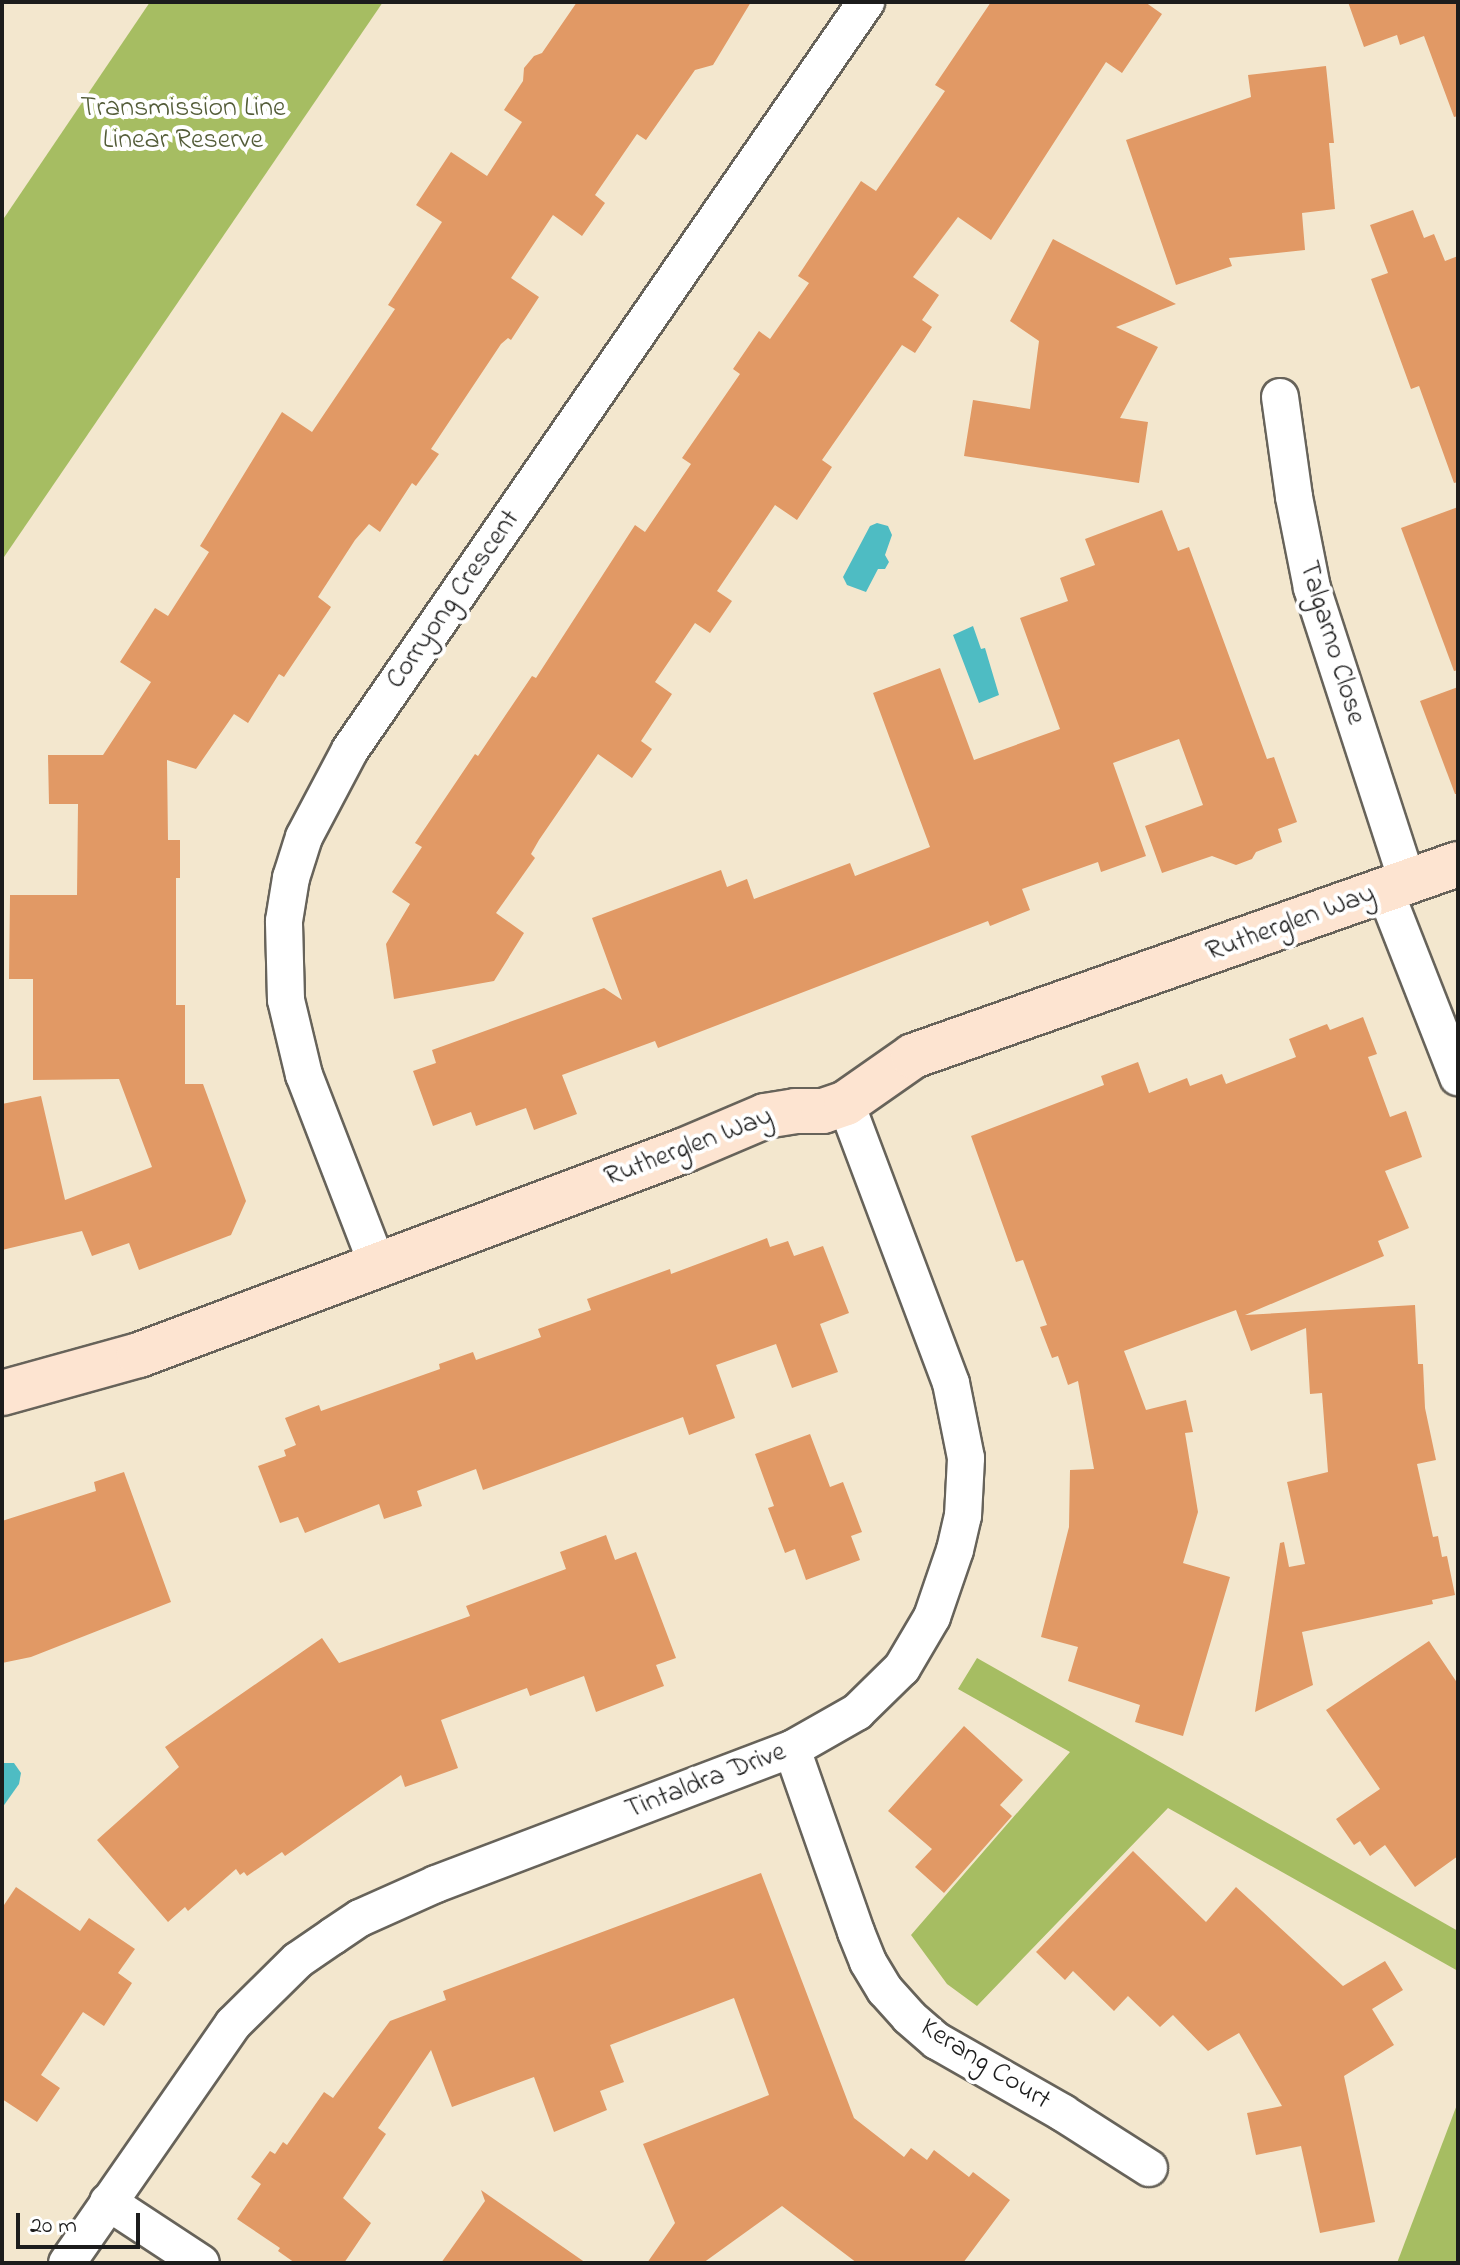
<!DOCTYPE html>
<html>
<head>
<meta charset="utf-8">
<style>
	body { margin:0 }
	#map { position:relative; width:1460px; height:2265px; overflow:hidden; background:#f3e7ce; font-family:"Indie Flower",sans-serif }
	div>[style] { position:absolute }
	.green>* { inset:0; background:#a6bd62 }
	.water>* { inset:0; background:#4ebcc3 }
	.building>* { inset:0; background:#e19965 }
	.roads { filter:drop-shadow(2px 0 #67635a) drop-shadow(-2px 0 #67635a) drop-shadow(0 2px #67635a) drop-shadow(0 -2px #67635a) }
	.street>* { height:36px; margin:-18px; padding:0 18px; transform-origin:18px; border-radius:18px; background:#fff }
	.secondary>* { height:44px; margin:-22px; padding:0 22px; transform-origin:22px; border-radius:22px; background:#fde4d1 }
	span { translate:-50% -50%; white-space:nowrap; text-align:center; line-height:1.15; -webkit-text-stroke:8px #fff; paint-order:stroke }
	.park-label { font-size:28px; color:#535c38 }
	.street-label { font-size:28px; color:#1c1c1c }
	.frame { position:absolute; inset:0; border:4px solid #1c1c1c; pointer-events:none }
	.scale { position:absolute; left:16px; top:2213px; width:124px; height:36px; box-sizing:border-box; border:4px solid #1c1c1c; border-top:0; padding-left:10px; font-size:24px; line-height:28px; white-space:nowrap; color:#1c1c1c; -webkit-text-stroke:6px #fff; paint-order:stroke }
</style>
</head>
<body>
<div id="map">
	<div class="green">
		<div style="clip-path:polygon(150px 2px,383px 2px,2px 560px,2px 221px)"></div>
		<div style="clip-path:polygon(977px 1658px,1458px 1931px,1458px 1971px,1168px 1808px,977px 2006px,947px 1984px,911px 1935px,1070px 1752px,958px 1689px)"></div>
		<div style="clip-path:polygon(1458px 2102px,1458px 2263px,1397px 2263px)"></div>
	</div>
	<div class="water">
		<div style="clip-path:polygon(877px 523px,888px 526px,892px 535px,885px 555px,889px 562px,885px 569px,878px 569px,866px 592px,847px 585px,843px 577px,870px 526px)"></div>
		<div style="clip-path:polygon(973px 626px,981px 649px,985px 648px,999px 695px,979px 703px,953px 635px)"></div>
		<div style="clip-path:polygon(2px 1763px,14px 1763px,21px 1773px,19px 1784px,2px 1808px)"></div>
	</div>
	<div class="building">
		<div style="clip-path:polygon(577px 2px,751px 2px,713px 65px,695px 70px,646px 140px,637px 134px,595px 195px,605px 203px,582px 236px,553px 215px,511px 278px,539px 297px,511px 340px,508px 338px,501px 344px,431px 449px,439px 454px,416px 486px,412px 483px,380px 532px,369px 524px,355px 540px,318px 597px,331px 607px,284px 677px,279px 674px,248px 723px,234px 714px,196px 769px,167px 760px,168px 840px,180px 840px,180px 878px,176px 878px,176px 1005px,185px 1005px,185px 1084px,203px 1084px,246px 1201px,231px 1235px,139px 1270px,129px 1243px,92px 1256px,82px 1231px,2px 1250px,2px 1104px,41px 1096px,65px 1200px,152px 1167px,119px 1079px,33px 1080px,33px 979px,9px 979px,10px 895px,77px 895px,78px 804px,49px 804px,48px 755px,103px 755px,151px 682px,120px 662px,155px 608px,168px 616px,209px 552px,200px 546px,282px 412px,312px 432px,395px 309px,388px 305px,442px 222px,416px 205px,451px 152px,487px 176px,522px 122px,504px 110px,523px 81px,524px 68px,534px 56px,542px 53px)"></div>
		<div style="clip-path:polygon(991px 2px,1145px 2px,1162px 14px,1122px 73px,1106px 62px,991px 240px,958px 217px,913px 277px,939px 295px,922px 320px,932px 327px,915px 353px,902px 345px,822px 460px,832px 467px,797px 520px,775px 505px,717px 591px,732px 601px,710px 633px,695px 623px,655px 682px,672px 694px,641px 741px,652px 749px,632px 778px,598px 754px,539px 840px,531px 854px,535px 858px,496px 913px,524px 933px,494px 981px,394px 999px,386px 944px,410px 904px,392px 892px,422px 847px,415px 843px,475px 754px,478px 756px,532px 676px,536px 678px,635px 525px,645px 532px,691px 464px,682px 458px,740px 374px,733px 369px,759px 331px,770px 339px,809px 283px,798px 276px,861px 181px,876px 191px,945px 91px,935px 85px)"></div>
		<div style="clip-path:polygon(1348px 2px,1458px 2px,1458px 116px,1454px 117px,1424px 36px,1400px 45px,1397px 35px,1364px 47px)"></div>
		<div style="clip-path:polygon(1326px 66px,1334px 143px,1329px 143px,1335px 209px,1302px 213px,1305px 250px,1229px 258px,1232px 266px,1176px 285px,1126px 140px,1251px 97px,1248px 75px)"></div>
		<div style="clip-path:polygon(1413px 210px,1424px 238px,1434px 234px,1445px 261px,1458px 256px,1458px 482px,1454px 483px,1419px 386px,1411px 389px,1371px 279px,1388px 273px,1370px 225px)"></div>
		<div style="clip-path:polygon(1053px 239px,1176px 304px,1116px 327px,1158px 347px,1120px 418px,1148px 422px,1139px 483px,964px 456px,973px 400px,1030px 409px,1039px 341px,1010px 321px)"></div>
		<div style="clip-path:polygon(1458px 507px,1458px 670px,1454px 671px,1401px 528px)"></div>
		<div style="clip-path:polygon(1162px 510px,1178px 551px,1189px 547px,1267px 759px,1274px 757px,1297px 822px,1278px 829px,1282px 842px,1256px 852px,1252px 859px,1236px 865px,1212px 856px,1162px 873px,1145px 826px,1203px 805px,1179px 739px,1113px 763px,1146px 856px,1101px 872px,1098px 862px,1022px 889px,1030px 910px,990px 926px,988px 921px,658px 1048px,655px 1041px,562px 1075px,577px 1114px,534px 1130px,526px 1108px,476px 1126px,471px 1112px,433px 1126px,413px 1071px,436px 1063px,432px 1050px,604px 988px,622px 1000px,592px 918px,721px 870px,727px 887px,747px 879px,754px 899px,850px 863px,855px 876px,930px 847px,873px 693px,940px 668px,974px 760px,1060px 729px,1020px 618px,1068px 601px,1060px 578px,1095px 565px,1085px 539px)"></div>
		<div style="clip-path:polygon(1458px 687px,1458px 794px,1455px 794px,1420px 701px)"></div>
		<div style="clip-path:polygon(1363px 1017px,1377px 1054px,1368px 1057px,1390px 1117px,1406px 1111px,1422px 1157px,1385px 1171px,1409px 1228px,1378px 1241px,1384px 1256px,1245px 1315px,1415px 1305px,1418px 1364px,1423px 1364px,1425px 1408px,1436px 1460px,1417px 1464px,1433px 1537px,1438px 1536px,1442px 1557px,1447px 1556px,1455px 1595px,1432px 1600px,1433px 1604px,1302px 1632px,1313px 1685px,1255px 1712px,1280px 1543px,1284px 1542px,1289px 1567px,1305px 1564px,1287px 1482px,1328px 1472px,1322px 1393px,1310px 1394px,1306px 1328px,1251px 1351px,1236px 1310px,1124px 1351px,1146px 1410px,1186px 1400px,1193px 1432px,1185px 1433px,1198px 1512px,1183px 1563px,1230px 1577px,1183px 1736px,1135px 1722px,1140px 1705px,1068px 1681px,1078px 1647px,1041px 1637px,1069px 1527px,1070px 1470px,1094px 1469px,1078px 1381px,1068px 1385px,1058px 1356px,1052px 1358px,1040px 1327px,1047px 1325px,1023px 1260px,1016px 1262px,971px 1136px,1104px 1085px,1101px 1076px,1138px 1062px,1149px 1093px,1187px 1078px,1190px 1086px,1222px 1074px,1226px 1084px,1296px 1057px,1289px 1039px,1327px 1024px,1330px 1030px)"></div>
		<div style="clip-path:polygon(767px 1238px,770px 1247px,788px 1241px,794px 1256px,823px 1246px,849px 1313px,820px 1324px,838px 1372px,792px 1388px,776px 1344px,716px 1365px,735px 1418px,689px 1435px,683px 1417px,483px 1490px,476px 1469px,417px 1491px,422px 1506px,384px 1519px,379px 1504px,305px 1533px,298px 1517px,280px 1523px,258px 1466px,286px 1456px,284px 1450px,296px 1445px,285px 1418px,319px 1405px,321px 1411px,440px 1369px,439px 1364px,473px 1352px,476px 1360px,541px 1337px,538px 1329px,591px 1310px,587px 1299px,670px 1269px,671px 1274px)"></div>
		<div style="clip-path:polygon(810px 1434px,830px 1487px,843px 1482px,862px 1532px,851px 1536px,860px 1560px,806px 1580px,795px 1549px,785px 1553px,768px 1508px,774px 1506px,755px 1454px)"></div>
		<div style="clip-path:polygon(124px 1472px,171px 1602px,31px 1657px,2px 1663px,2px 1521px,96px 1491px,94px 1482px)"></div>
		<div style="clip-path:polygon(606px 1535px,615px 1560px,636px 1552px,676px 1658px,656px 1665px,664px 1686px,596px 1712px,584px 1676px,530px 1696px,527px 1688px,441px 1720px,458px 1768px,405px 1787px,401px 1775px,285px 1856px,282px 1852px,247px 1876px,244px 1872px,240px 1875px,236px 1869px,188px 1911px,185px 1907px,168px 1922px,97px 1840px,179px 1767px,165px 1747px,322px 1638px,339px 1663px,470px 1616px,466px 1606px,566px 1569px,560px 1552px)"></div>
		<div style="clip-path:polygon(1429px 1641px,1458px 1684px,1458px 1856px,1415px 1887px,1385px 1845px,1370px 1856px,1360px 1841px,1354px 1845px,1336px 1819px,1380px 1789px,1326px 1710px)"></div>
		<div style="clip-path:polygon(964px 1726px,1023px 1780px,1000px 1805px,1012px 1816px,944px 1893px,915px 1867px,932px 1849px,888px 1811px)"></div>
		<div style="clip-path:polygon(1133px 1851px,1206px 1922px,1236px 1887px,1343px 1986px,1385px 1961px,1403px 1990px,1372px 2009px,1394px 2045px,1344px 2076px,1375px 2222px,1320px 2233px,1301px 2146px,1256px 2155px,1247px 2113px,1282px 2106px,1239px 2033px,1208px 2051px,1173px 2015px,1160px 2027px,1128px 1996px,1114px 2011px,1073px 1971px,1065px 1980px,1036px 1952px)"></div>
		<div style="clip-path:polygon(761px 1873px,854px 2118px,904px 2157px,911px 2148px,927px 2160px,934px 2150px,969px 2177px,973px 2172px,1010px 2200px,963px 2263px,857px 2263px,782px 2206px,703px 2263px,647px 2263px,675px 2223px,643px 2144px,769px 2095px,734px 1998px,610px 2045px,624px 2082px,600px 2091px,607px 2110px,554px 2132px,534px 2077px,452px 2107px,431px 2050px,378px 2128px,386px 2134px,343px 2198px,371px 2223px,344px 2263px,295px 2263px,278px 2251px,280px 2248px,237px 2219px,261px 2184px,251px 2177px,270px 2151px,275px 2154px,283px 2142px,287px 2145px,324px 2092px,333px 2098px,390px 2021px,446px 2000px,443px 1991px)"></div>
		<div style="clip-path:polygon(16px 1887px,80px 1931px,89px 1918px,135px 1949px,118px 1973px,132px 1983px,104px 2026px,83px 2012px,41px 2075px,60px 2088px,37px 2122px,2px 2099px,2px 1908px)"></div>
		<div style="clip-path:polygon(481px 2190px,586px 2263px,441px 2263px,485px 2201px)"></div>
	</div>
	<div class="roads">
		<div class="street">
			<div style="left:1280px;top:397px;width:101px;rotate:82deg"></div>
			<div style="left:1294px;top:497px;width:93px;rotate:78.8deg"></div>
			<div style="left:1312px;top:588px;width:310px;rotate:72deg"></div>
			<div style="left:1385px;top:891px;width:200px;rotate:68.6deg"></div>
			<div style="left:377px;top:1264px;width:203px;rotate:-111.1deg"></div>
			<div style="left:304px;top:1075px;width:77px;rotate:-103.5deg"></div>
			<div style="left:286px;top:1000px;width:79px;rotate:-91.5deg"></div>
			<div style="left:284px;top:921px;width:44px;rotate:-80.8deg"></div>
			<div style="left:291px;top:878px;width:43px;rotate:-72.4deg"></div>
			<div style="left:304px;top:837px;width:98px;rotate:-62.1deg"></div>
			<div style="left:350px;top:750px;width:909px;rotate:-55.4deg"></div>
			<div style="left:792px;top:1749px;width:194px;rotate:70.7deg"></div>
			<div style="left:856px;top:1932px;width:32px;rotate:68deg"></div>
			<div style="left:868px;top:1962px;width:33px;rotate:59deg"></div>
			<div style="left:885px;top:1990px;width:36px;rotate:48deg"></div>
			<div style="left:909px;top:2017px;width:37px;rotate:41deg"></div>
			<div style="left:937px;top:2041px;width:145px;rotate:29.7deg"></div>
			<div style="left:1063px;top:2113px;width:102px;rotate:32.6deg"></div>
			<div style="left:108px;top:2202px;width:111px;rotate:33.3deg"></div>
			<div style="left:67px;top:2263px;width:291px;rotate:-55.2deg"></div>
			<div style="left:233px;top:2024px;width:91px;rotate:-44.6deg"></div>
			<div style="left:298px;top:1960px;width:42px;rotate:-34.4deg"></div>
			<div style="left:333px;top:1936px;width:32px;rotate:-34deg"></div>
			<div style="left:360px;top:1918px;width:83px;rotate:-24.1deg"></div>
			<div style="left:436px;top:1884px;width:381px;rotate:-20.8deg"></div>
			<div style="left:792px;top:1749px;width:75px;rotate:-29.6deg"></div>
			<div style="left:857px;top:1712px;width:63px;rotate:-44.4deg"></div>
			<div style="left:902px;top:1668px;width:59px;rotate:-59.5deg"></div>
			<div style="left:932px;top:1617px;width:71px;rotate:-71.1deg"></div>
			<div style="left:955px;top:1550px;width:35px;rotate:-77deg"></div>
			<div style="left:963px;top:1516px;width:58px;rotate:-87deg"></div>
			<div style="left:966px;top:1458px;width:76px;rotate:-101.3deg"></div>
			<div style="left:951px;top:1383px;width:299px;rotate:-110.6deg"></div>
		</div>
		<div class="secondary">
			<div style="left:2px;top:1393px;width:142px;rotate:-15.5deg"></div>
			<div style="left:139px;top:1355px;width:583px;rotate:-20.58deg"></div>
			<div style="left:685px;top:1150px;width:87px;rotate:-23deg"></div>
			<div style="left:765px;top:1116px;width:30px;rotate:-9deg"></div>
			<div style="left:795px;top:1111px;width:28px"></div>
			<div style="left:823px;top:1111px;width:24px;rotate:-19deg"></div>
			<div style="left:846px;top:1103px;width:82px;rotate:-35deg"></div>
			<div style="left:913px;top:1056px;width:578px;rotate:-19.41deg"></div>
		</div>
	</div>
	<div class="park-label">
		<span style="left:183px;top:125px">Transmission Line<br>Linear Reserve</span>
	</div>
	<div class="street-label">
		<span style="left:454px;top:600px;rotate:-55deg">Corryong Crescent</span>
		<span style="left:1331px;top:643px;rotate:73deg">Talgarno Close</span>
		<span style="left:1291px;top:924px;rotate:-20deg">Rutherglen Way</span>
		<span style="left:689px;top:1148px;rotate:-21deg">Rutherglen Way</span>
		<span style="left:706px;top:1782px;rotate:-21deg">Tintaldra Drive</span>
		<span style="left:985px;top:2065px;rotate:32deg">Kerang Court</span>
	</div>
	<div class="frame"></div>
	<div class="scale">20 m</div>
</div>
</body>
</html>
